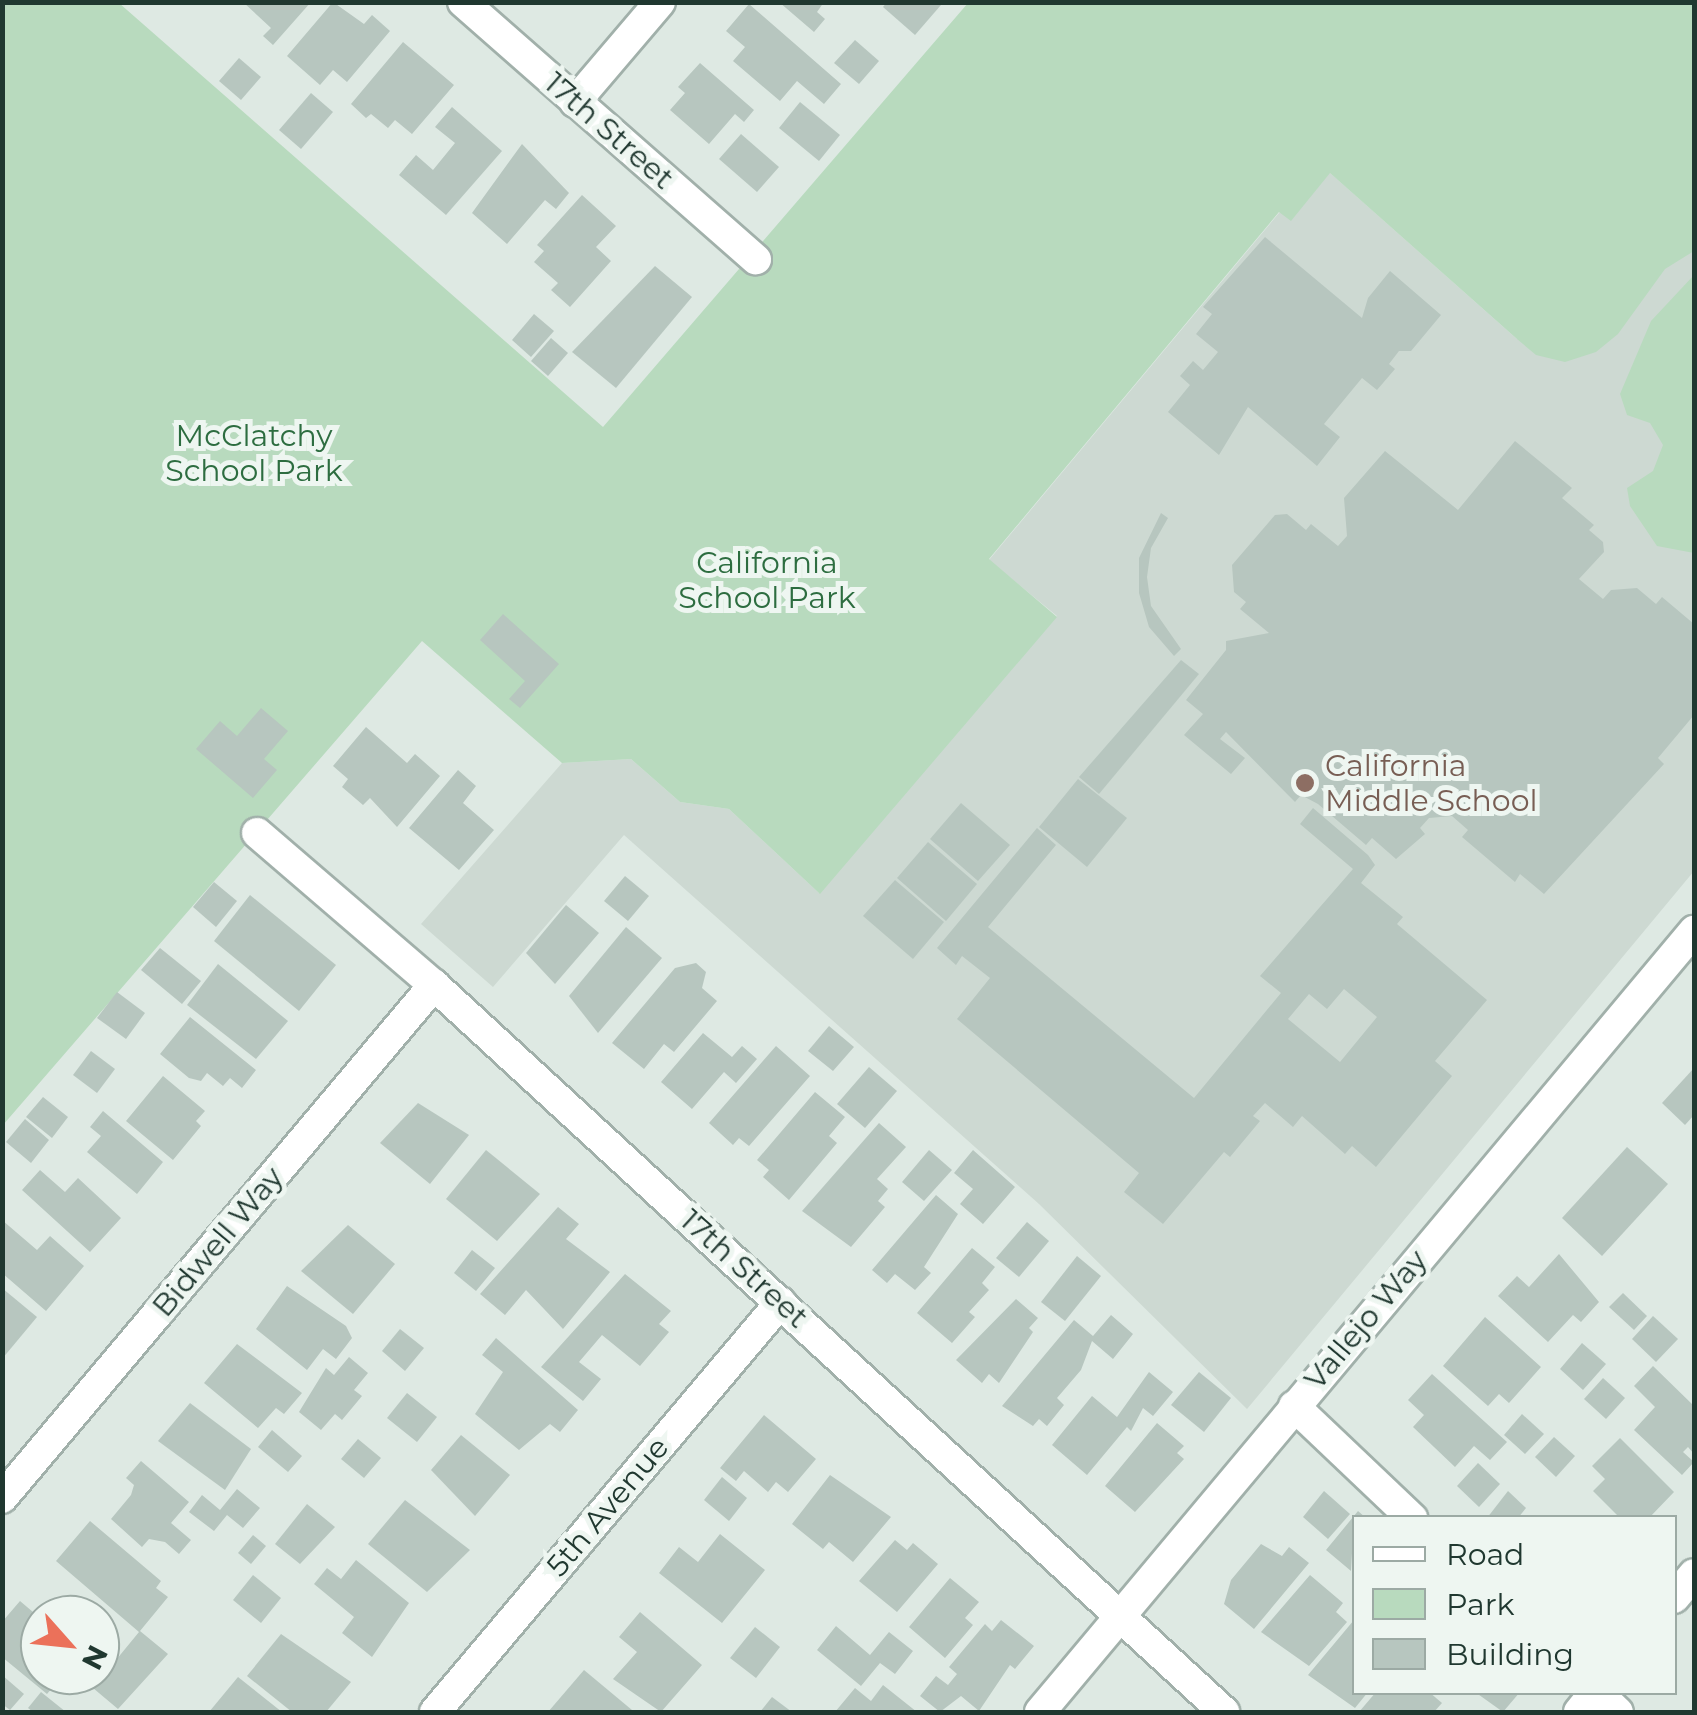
<!DOCTYPE html>
<html>
<head>
<meta charset="utf-8">
<style>
	body { margin:0 }
	#map { position:relative; width:1697px; height:1715px; overflow:hidden; background:#dee9e3; font-family:Montserrat,sans-serif }
	div>[style] { position:absolute }
	.built>* { inset:0; background:#cdd9d2 }
	.green>* { inset:0; background:#b8dabe }
	.building>* { inset:0; background:#b7c6bf }
	.roads { filter:drop-shadow(2px 0 #a1b0aa) drop-shadow(-2px 0 #a1b0aa) drop-shadow(0 2px #a1b0aa) drop-shadow(0 -2px #a1b0aa) }
	.minor>* { height:30px; margin:-15px; padding:0 15px; transform-origin:15px; border-radius:15px; background:#fff }
	.tertiary>* { height:30px; margin:-15px; padding:0 15px; transform-origin:15px; border-radius:15px; background:#fff }
	.dots>* { width:28px; height:28px; translate:-50% -50%; box-sizing:border-box; border:5px solid #eef6f1; border-radius:50% }
	span { translate:-50% -50%; white-space:nowrap; text-align:center; line-height:1.15; -webkit-text-stroke:10px #eef6f1; paint-order:stroke }
	.street-label { font-size:30px; color:#203830 }
	.park-label { font-size:30px; color:#2d6d40 }
	.education-label { font-size:30px; color:#785e54 }
	.left { translate:0 -50%; text-align:left }
	.frame { position:absolute; inset:0; border:5px solid #203830; pointer-events:none }
	.legend { position:absolute; left:1352px; top:1515px; width:325px; height:180px; box-sizing:border-box; background:#eef6f1; border:2px solid #9caaa4; margin:0; padding:12px 18px; list-style:none; font-size:30px; color:#203830 }
	.legend li { display:flex; align-items:center; gap:20px; height:50px }
	.legend b { width:50px; border:2px solid #9caaa4 }
	.north { position:absolute; left:20px; top:1595px; width:100px; height:100px; box-sizing:border-box; background:#eef6f1; border:2px solid #9caaa4; border-radius:50%; rotate:117deg; font-size:28px; font-weight:700; line-height:40px; text-align:center; color:#203830 }
	.north::after { content:''; display:block; margin:auto; width:35px; height:45px; background:#eb715a; clip-path:polygon(50% 0,100% 100%,50% 72%,0 100%) }
</style>
</head>
<body>
<div id="map">
	<div class="built">
		<div style="clip-path:polygon(1694px 128px,1694px 871px,1247px 1409px,1039px 1204px,624px 835px,493px 987px,421px 924px,562px 763px,631px 759px,680px 802px,729px 809px,819px 893px,1057px 616px,989px 560px,1320px 164px,1517px 339px)"></div>
	</div>
	<div class="green">
		<div style="clip-path:polygon(3px 3px,119px 3px,603px 427px,968px 3px,1694px 3px,1694px 251px,1665px 269px,1618px 334px,1596px 352px,1565px 362px,1536px 355px,1517px 339px,1330px 173px,1291px 221px,1279px 212px,989px 559px,1057px 617px,820px 894px,729px 809px,680px 802px,631px 759px,562px 763px,422px 641px,3px 1125px)"></div>
		<div style="clip-path:polygon(1694px 275px,1694px 553px,1657px 546px,1630px 506px,1627px 488px,1653px 471px,1663px 445px,1650px 423px,1627px 415px,1620px 394px,1651px 321px)"></div>
	</div>
	<div class="building">
		<div style="clip-path:polygon(243px 2px,311px 2px,273px 45px,263px 36px,271px 28px)"></div>
		<div style="clip-path:polygon(333px 2px,364px 24px,372px 15px,390px 31px,347px 82px,333px 70px,320px 85px,287px 56px)"></div>
		<div style="clip-path:polygon(779px 2px,824px 2px,817px 12px,825px 19px,814px 32px)"></div>
		<div style="clip-path:polygon(887px 2px,937px 2px,941px 5px,915px 35px,883px 7px)"></div>
		<div style="clip-path:polygon(749px 4px,841px 84px,824px 104px,797px 81px,780px 101px,733px 61px,745px 47px,726px 31px)"></div>
		<div style="clip-path:polygon(855px 40px,879px 61px,859px 84px,834px 63px)"></div>
		<div style="clip-path:polygon(403px 42px,454px 85px,412px 134px,395px 120px,388px 128px,371px 114px,366px 118px,351px 104px)"></div>
		<div style="clip-path:polygon(239px 58px,261px 77px,241px 100px,219px 81px)"></div>
		<div style="clip-path:polygon(700px 63px,754px 110px,744px 122px,735px 114px,709px 144px,670px 110px,685px 93px,678px 87px)"></div>
		<div style="clip-path:polygon(311px 93px,333px 112px,301px 149px,279px 130px)"></div>
		<div style="clip-path:polygon(800px 102px,840px 135px,819px 161px,779px 128px)"></div>
		<div style="clip-path:polygon(452px 107px,502px 151px,446px 215px,399px 175px,416px 155px,433px 170px,455px 143px,435px 127px)"></div>
		<div style="clip-path:polygon(741px 134px,779px 167px,757px 192px,719px 159px)"></div>
		<div style="clip-path:polygon(522px 144px,569px 193px,556px 209px,545px 200px,507px 244px,472px 213px)"></div>
		<div style="clip-path:polygon(582px 195px,616px 226px,596px 247px,611px 261px,570px 307px,551px 290px,558px 283px,534px 262px,544px 251px,537px 245px)"></div>
		<div style="clip-path:polygon(1265px 237px,1362px 318px,1368px 298px,1390px 271px,1441px 315px,1411px 351px,1399px 351px,1389px 364px,1395px 369px,1377px 390px,1362px 378px,1324px 424px,1340px 437px,1317px 466px,1248px 407px,1219px 455px,1168px 412px,1190px 385px,1180px 376px,1193px 361px,1203px 370px,1218px 352px,1196px 334px,1212px 314px,1203px 307px)"></div>
		<div style="clip-path:polygon(655px 266px,692px 297px,616px 388px,572px 352px)"></div>
		<div style="clip-path:polygon(534px 314px,554px 331px,531px 357px,512px 340px)"></div>
		<div style="clip-path:polygon(551px 338px,568px 353px,548px 376px,531px 361px)"></div>
		<div style="clip-path:polygon(1515px 441px,1572px 488px,1562px 498px,1594px 525px,1589px 530px,1603px 542px,1604px 552px,1579px 579px,1603px 599px,1611px 590px,1637px 588px,1656px 604px,1662px 597px,1694px 624px,1694px 715px,1658px 758px,1664px 764px,1544px 894px,1520px 874px,1515px 882px,1462px 837px,1468px 830px,1452px 816px,1429px 818px,1420px 828px,1425px 834px,1396px 859px,1372px 838px,1366px 845px,1318px 804px,1301px 795px,1295px 802px,1226px 732px,1220px 739px,1245px 758px,1231px 774px,1184px 735px,1203px 714px,1186px 700px,1226px 650px,1226px 641px,1269px 633px,1240px 609px,1246px 602px,1234px 592px,1232px 565px,1275px 515px,1287px 514px,1306px 530px,1311px 524px,1338px 546px,1347px 536px,1344px 498px,1385px 451px,1458px 510px)"></div>
		<div style="clip-path:polygon(1161px 513px,1168px 518px,1151px 548px,1147px 577px,1151px 606px,1181px 649px,1174px 656px,1149px 627px,1139px 593px,1139px 558px)"></div>
		<div style="clip-path:polygon(503px 614px,559px 664px,520px 708px,509px 699px,525px 681px,480px 640px)"></div>
		<div style="clip-path:polygon(1181px 660px,1199px 674px,1099px 794px,1079px 777px)"></div>
		<div style="clip-path:polygon(261px 708px,288px 731px,264px 759px,277px 770px,253px 798px,196px 749px,220px 721px,237px 736px)"></div>
		<div style="clip-path:polygon(366px 727px,407px 763px,415px 754px,440px 776px,397px 827px,370px 798px,363px 805px,342px 787px,348px 779px,333px 766px)"></div>
		<div style="clip-path:polygon(458px 770px,476px 786px,463px 803px,494px 830px,459px 870px,409px 828px)"></div>
		<div style="clip-path:polygon(1078px 779px,1127px 818px,1087px 867px,1039px 827px)"></div>
		<div style="clip-path:polygon(961px 803px,1010px 845px,978px 881px,930px 839px)"></div>
		<div style="clip-path:polygon(evenodd,1313px 808px,1368px 855px,1375px 865px,1361px 883px,1403px 917px,1397px 924px,1487px 1000px,1435px 1061px,1452px 1076px,1376px 1167px,1352px 1146px,1345px 1154px,1302px 1116px,1293px 1127px,1265px 1103px,1253px 1116px,1260px 1121px,1230px 1157px,1224px 1152px,1163px 1224px,1124px 1192px,1139px 1173px,957px 1019px,990px 978px,962px 956px,956px 965px,937px 948px,1037px 828px,1056px 845px,988px 927px,1194px 1098px,1281px 993px,1260px 976px,1353px 869px,1300px 824px,1313px 808px,1344px 989px,1377px 1017px,1340px 1062px,1288px 1019px,1309px 994px,1327px 1009px,1344px 989px)"></div>
		<div style="clip-path:polygon(928px 842px,977px 884px,946px 921px,897px 878px)"></div>
		<div style="clip-path:polygon(625px 876px,649px 896px,628px 921px,604px 901px)"></div>
		<div style="clip-path:polygon(895px 880px,944px 922px,913px 959px,863px 916px)"></div>
		<div style="clip-path:polygon(214px 882px,237px 901px,216px 927px,193px 907px)"></div>
		<div style="clip-path:polygon(250px 895px,336px 965px,299px 1011px,214px 941px)"></div>
		<div style="clip-path:polygon(566px 905px,599px 933px,555px 984px,526px 953px)"></div>
		<div style="clip-path:polygon(626px 927px,662px 958px,598px 1033px,569px 996px)"></div>
		<div style="clip-path:polygon(160px 948px,201px 981px,182px 1004px,141px 970px)"></div>
		<div style="clip-path:polygon(696px 963px,706px 972px,702px 988px,717px 1001px,674px 1052px,664px 1044px,644px 1069px,612px 1043px,675px 968px)"></div>
		<div style="clip-path:polygon(218px 964px,288px 1021px,256px 1059px,187px 1005px)"></div>
		<div style="clip-path:polygon(117px 992px,145px 1013px,126px 1039px,97px 1018px)"></div>
		<div style="clip-path:polygon(190px 1017px,256px 1070px,242px 1088px,230px 1078px,223px 1086px,207px 1073px,201px 1081px,189px 1078px,160px 1054px)"></div>
		<div style="clip-path:polygon(829px 1026px,854px 1047px,833px 1071px,808px 1051px)"></div>
		<div style="clip-path:polygon(703px 1033px,732px 1057px,742px 1046px,757px 1059px,736px 1083px,724px 1072px,692px 1109px,661px 1082px)"></div>
		<div style="clip-path:polygon(776px 1046px,810px 1076px,749px 1146px,739px 1138px,733px 1145px,709px 1123px)"></div>
		<div style="clip-path:polygon(91px 1051px,115px 1069px,97px 1093px,73px 1075px)"></div>
		<div style="clip-path:polygon(869px 1067px,897px 1091px,865px 1128px,837px 1104px)"></div>
		<div style="clip-path:polygon(1694px 1068px,1694px 1115px,1685px 1125px,1662px 1103px)"></div>
		<div style="clip-path:polygon(163px 1076px,205px 1111px,196px 1121px,201px 1126px,173px 1160px,126px 1121px)"></div>
		<div style="clip-path:polygon(815px 1092px,845px 1117px,829px 1136px,837px 1143px,789px 1200px,763px 1177px,769px 1170px,757px 1160px)"></div>
		<div style="clip-path:polygon(43px 1097px,68px 1117px,52px 1138px,26px 1117px)"></div>
		<div style="clip-path:polygon(418px 1103px,469px 1135px,430px 1184px,380px 1143px)"></div>
		<div style="clip-path:polygon(103px 1111px,163px 1162px,137px 1194px,87px 1152px,101px 1136px,90px 1127px)"></div>
		<div style="clip-path:polygon(25px 1119px,49px 1140px,31px 1163px,6px 1142px)"></div>
		<div style="clip-path:polygon(879px 1123px,906px 1147px,877px 1179px,888px 1189px,878px 1201px,885px 1207px,851px 1247px,802px 1211px)"></div>
		<div style="clip-path:polygon(1627px 1147px,1668px 1184px,1602px 1256px,1562px 1218px)"></div>
		<div style="clip-path:polygon(486px 1150px,540px 1194px,497px 1241px,446px 1199px)"></div>
		<div style="clip-path:polygon(929px 1150px,952px 1170px,924px 1201px,902px 1182px)"></div>
		<div style="clip-path:polygon(973px 1150px,1015px 1187px,983px 1224px,960px 1204px,973px 1189px,954px 1173px)"></div>
		<div style="clip-path:polygon(40px 1170px,65px 1192px,78px 1178px,121px 1218px,90px 1252px,22px 1190px)"></div>
		<div style="clip-path:polygon(936px 1195px,958px 1214px,924px 1267px,931px 1273px,915px 1290px,895px 1274px,887px 1283px,872px 1270px)"></div>
		<div style="clip-path:polygon(558px 1207px,579px 1224px,566px 1239px,610px 1272px,563px 1329px,526px 1290px,505px 1315px,480px 1294px)"></div>
		<div style="clip-path:polygon(2px 1220px,37px 1250px,50px 1236px,84px 1266px,46px 1311px,2px 1273px)"></div>
		<div style="clip-path:polygon(1027px 1222px,1049px 1241px,1019px 1277px,996px 1258px)"></div>
		<div style="clip-path:polygon(348px 1225px,395px 1264px,353px 1314px,301px 1271px)"></div>
		<div style="clip-path:polygon(972px 1248px,995px 1267px,982px 1283px,989px 1290px,969px 1312px,975px 1317px,952px 1343px,917px 1313px)"></div>
		<div style="clip-path:polygon(472px 1250px,495px 1268px,476px 1291px,454px 1273px)"></div>
		<div style="clip-path:polygon(1559px 1254px,1599px 1302px,1581px 1322px,1573px 1315px,1548px 1342px,1498px 1296px,1517px 1276px,1529px 1287px)"></div>
		<div style="clip-path:polygon(1077px 1256px,1101px 1276px,1065px 1321px,1041px 1302px)"></div>
		<div style="clip-path:polygon(625px 1274px,671px 1311px,659px 1324px,669px 1332px,640px 1366px,602px 1335px,579px 1362px,601px 1379px,583px 1401px,541px 1367px)"></div>
		<div style="clip-path:polygon(287px 1286px,346px 1326px,352px 1338px,336px 1359px,323px 1349px,307px 1370px,256px 1329px)"></div>
		<div style="clip-path:polygon(2px 1288px,37px 1317px,2px 1359px)"></div>
		<div style="clip-path:polygon(1623px 1293px,1647px 1316px,1634px 1330px,1609px 1307px)"></div>
		<div style="clip-path:polygon(1016px 1299px,1038px 1318px,1029px 1328px,1033px 1332px,999px 1383px,989px 1374px,982px 1383px,956px 1360px)"></div>
		<div style="clip-path:polygon(1111px 1315px,1133px 1334px,1113px 1359px,1092px 1341px,1081px 1370px,1057px 1398px,1064px 1405px,1047px 1426px,1039px 1419px,1033px 1426px,1002px 1406px,1074px 1320px,1093px 1336px)"></div>
		<div style="clip-path:polygon(1653px 1316px,1678px 1339px,1656px 1362px,1632px 1339px)"></div>
		<div style="clip-path:polygon(1485px 1317px,1541px 1367px,1509px 1403px,1499px 1394px,1488px 1406px,1443px 1366px)"></div>
		<div style="clip-path:polygon(400px 1329px,424px 1348px,405px 1371px,382px 1351px)"></div>
		<div style="clip-path:polygon(496px 1338px,578px 1410px,560px 1432px,550px 1424px,519px 1450px,475px 1414px,503px 1372px,482px 1355px)"></div>
		<div style="clip-path:polygon(1582px 1343px,1606px 1364px,1583px 1390px,1560px 1369px)"></div>
		<div style="clip-path:polygon(237px 1344px,302px 1393px,284px 1414px,276px 1408px,258px 1428px,204px 1383px)"></div>
		<div style="clip-path:polygon(349px 1357px,368px 1373px,354px 1390px,362px 1396px,342px 1420px,335px 1414px,321px 1430px,299px 1412px,326px 1368px,334px 1375px)"></div>
		<div style="clip-path:polygon(1653px 1366px,1694px 1406px,1694px 1454px,1688px 1447px,1683px 1452px,1694px 1462px,1682px 1475px,1634px 1430px,1655px 1407px,1634px 1386px)"></div>
		<div style="clip-path:polygon(1149px 1372px,1173px 1392px,1153px 1416px,1143px 1408px,1131px 1431px,1127px 1427px,1087px 1475px,1052px 1445px,1092px 1396px,1117px 1417px)"></div>
		<div style="clip-path:polygon(1199px 1372px,1231px 1398px,1204px 1432px,1171px 1405px)"></div>
		<div style="clip-path:polygon(1432px 1374px,1507px 1442px,1490px 1460px,1474px 1446px,1455px 1467px,1413px 1427px,1424px 1415px,1408px 1400px)"></div>
		<div style="clip-path:polygon(1603px 1378px,1625px 1398px,1606px 1419px,1584px 1399px)"></div>
		<div style="clip-path:polygon(407px 1393px,437px 1417px,417px 1442px,387px 1418px)"></div>
		<div style="clip-path:polygon(190px 1403px,251px 1449px,225px 1490px,158px 1441px)"></div>
		<div style="clip-path:polygon(1522px 1414px,1544px 1434px,1525px 1454px,1504px 1435px)"></div>
		<div style="clip-path:polygon(764px 1415px,816px 1459px,788px 1492px,776px 1482px,768px 1492px,744px 1471px,736px 1481px,720px 1468px)"></div>
		<div style="clip-path:polygon(1157px 1423px,1184px 1446px,1177px 1453px,1184px 1459px,1135px 1512px,1105px 1486px)"></div>
		<div style="clip-path:polygon(272px 1430px,302px 1456px,288px 1472px,258px 1447px)"></div>
		<div style="clip-path:polygon(461px 1435px,510px 1475px,475px 1516px,431px 1470px)"></div>
		<div style="clip-path:polygon(1554px 1437px,1575px 1456px,1556px 1477px,1535px 1457px)"></div>
		<div style="clip-path:polygon(1620px 1438px,1674px 1492px,1649px 1518px,1620px 1518px,1593px 1491px,1605px 1479px,1592px 1466px)"></div>
		<div style="clip-path:polygon(358px 1439px,381px 1458px,364px 1478px,341px 1459px)"></div>
		<div style="clip-path:polygon(141px 1461px,189px 1502px,171px 1523px,191px 1540px,179px 1554px,165px 1542px,149px 1539px,142px 1547px,111px 1519px,131px 1495px,134px 1485px,126px 1478px)"></div>
		<div style="clip-path:polygon(1478px 1463px,1500px 1484px,1479px 1507px,1457px 1486px)"></div>
		<div style="clip-path:polygon(830px 1475px,891px 1517px,853px 1562px,829px 1542px,823px 1549px,792px 1524px)"></div>
		<div style="clip-path:polygon(722px 1477px,747px 1498px,729px 1521px,704px 1500px)"></div>
		<div style="clip-path:polygon(237px 1489px,260px 1508px,243px 1528px,227px 1515px,214px 1531px,189px 1512px,202px 1495px,220px 1510px)"></div>
		<div style="clip-path:polygon(1324px 1491px,1350px 1514px,1328px 1539px,1303px 1517px)"></div>
		<div style="clip-path:polygon(1508px 1491px,1526px 1508px,1518px 1518px,1487px 1518px)"></div>
		<div style="clip-path:polygon(405px 1500px,470px 1550px,427px 1592px,368px 1544px)"></div>
		<div style="clip-path:polygon(307px 1504px,335px 1527px,300px 1564px,275px 1544px)"></div>
		<div style="clip-path:polygon(1358px 1511px,1366px 1518px,1354px 1518px,1351px 1571px,1326px 1550px)"></div>
		<div style="clip-path:polygon(90px 1521px,161px 1581px,156px 1588px,168px 1597px,140px 1631px,168px 1654px,118px 1709px,93px 1688px,139px 1632px,56px 1561px)"></div>
		<div style="clip-path:polygon(720px 1534px,765px 1570px,722px 1623px,659px 1573px,679px 1547px,698px 1562px)"></div>
		<div style="clip-path:polygon(253px 1535px,266px 1546px,251px 1564px,238px 1553px)"></div>
		<div style="clip-path:polygon(895px 1540px,907px 1550px,913px 1543px,938px 1564px,897px 1612px,859px 1581px)"></div>
		<div style="clip-path:polygon(1261px 1544px,1282px 1556px,1289px 1547px,1309px 1563px,1254px 1629px,1224px 1604px,1231px 1580px)"></div>
		<div style="clip-path:polygon(356px 1560px,409px 1603px,372px 1657px,342px 1633px,354px 1617px,314px 1584px,327px 1568px,341px 1579px)"></div>
		<div style="clip-path:polygon(253px 1575px,281px 1598px,261px 1623px,233px 1600px)"></div>
		<div style="clip-path:polygon(1310px 1575px,1343px 1603px,1336px 1612px,1347px 1622px,1309px 1666px,1261px 1632px)"></div>
		<div style="clip-path:polygon(950px 1578px,979px 1602px,965px 1618px,973px 1625px,945px 1658px,909px 1627px)"></div>
		<div style="clip-path:polygon(20px 1601px,40px 1618px,40px 1675px,72px 1675px,68px 1681px,62px 1676px,47px 1694px,2px 1657px,2px 1622px)"></div>
		<div style="clip-path:polygon(640px 1612px,702px 1665px,661px 1712px,613px 1679px,637px 1652px,619px 1637px)"></div>
		<div style="clip-path:polygon(1001px 1620px,1034px 1646px,1015px 1669px,1010px 1665px,979px 1711px,961px 1696px,940px 1712px,920px 1696px,936px 1676px,948px 1685px,957px 1674px,949px 1667px,985px 1624px,992px 1631px)"></div>
		<div style="clip-path:polygon(1354px 1620px,1354px 1692px,1368px 1692px,1355px 1708px,1308px 1675px)"></div>
		<div style="clip-path:polygon(836px 1626px,870px 1655px,889px 1632px,913px 1651px,895px 1674px,880px 1663px,861px 1686px,817px 1650px)"></div>
		<div style="clip-path:polygon(755px 1627px,780px 1647px,756px 1678px,730px 1658px)"></div>
		<div style="clip-path:polygon(281px 1634px,351px 1682px,326px 1712px,292px 1712px,247px 1676px)"></div>
		<div style="clip-path:polygon(584px 1670px,632px 1710px,630px 1712px,548px 1712px)"></div>
		<div style="clip-path:polygon(2px 1675px,24px 1694px,10px 1710px,2px 1704px)"></div>
		<div style="clip-path:polygon(238px 1677px,282px 1712px,209px 1712px)"></div>
		<div style="clip-path:polygon(883px 1685px,917px 1712px,835px 1712px,855px 1688px,871px 1701px)"></div>
		<div style="clip-path:polygon(41px 1692px,66px 1712px,33px 1712px,28px 1708px)"></div>
		<div style="clip-path:polygon(1376px 1692px,1429px 1692px,1442px 1703px,1434px 1712px,1359px 1712px)"></div>
		<div style="clip-path:polygon(1475px 1692px,1520px 1692px,1503px 1712px)"></div>
		<div style="clip-path:polygon(772px 1697px,792px 1712px,760px 1712px)"></div>
	</div>
	<div class="roads">
		<div class="minor">
			<div style="left:463px;top:2px;width:390px;rotate:41.3deg"></div>
			<div style="left:575px;top:102px;width:131px;rotate:-49.6deg"></div>
			<div style="left:257px;top:833px;width:233px;rotate:40.7deg"></div>
			<div style="left:434px;top:985px;width:1074px;rotate:42.62deg"></div>
			<div style="left:1294px;top:1406px;width:163px;rotate:43.5deg"></div>
			<div style="left:2px;top:1498px;width:671px;rotate:-49.9deg"></div>
			<div style="left:1674px;top:1598px;width:31px;rotate:-50deg"></div>
			<div style="left:1597px;top:1692px;width:29px;rotate:44deg"></div>
			<div style="left:435px;top:1712px;width:536px;rotate:-49.84deg"></div>
			<div style="left:1579px;top:1712px;width:26px;rotate:-51deg"></div>
		</div>
		<div class="tertiary">
			<div style="left:1040px;top:1712px;width:1019px;rotate:-50.06deg"></div>
		</div>
	</div>
	<div class="dots">
		<div style="left:1305px;top:783px;background:#8d6e63"></div>
	</div>
	<div class="street-label">
		<span style="left:609px;top:131px;rotate:41deg">17th Street</span>
		<span style="left:218px;top:1242px;rotate:-50deg">Bidwell Way</span>
		<span style="left:744px;top:1269px;rotate:42deg">17th Street</span>
		<span style="left:1366px;top:1320px;rotate:-50deg">Vallejo Way</span>
		<span style="left:608px;top:1507px;rotate:-50deg">5th Avenue</span>
	</div>
	<div class="park-label">
		<span style="left:254px;top:453px">McClatchy<br>School Park</span>
		<span style="left:767px;top:580px">California<br>School Park</span>
	</div>
	<div class="education-label">
		<span class="left" style="left:1325px;top:783px">California<br>Middle School</span>
	</div>
	<div class="frame"></div>
	<ul class="legend">
	<li><b style="height:12px;background:#fff"></b>Road</li>
	<li><b style="height:28px;background:#b8dabe"></b>Park</li>
	<li><b style="height:28px;background:#b7c6bf"></b>Building</li>
	</ul>
	<div class="north">N</div>
</div>
</body>
</html>
